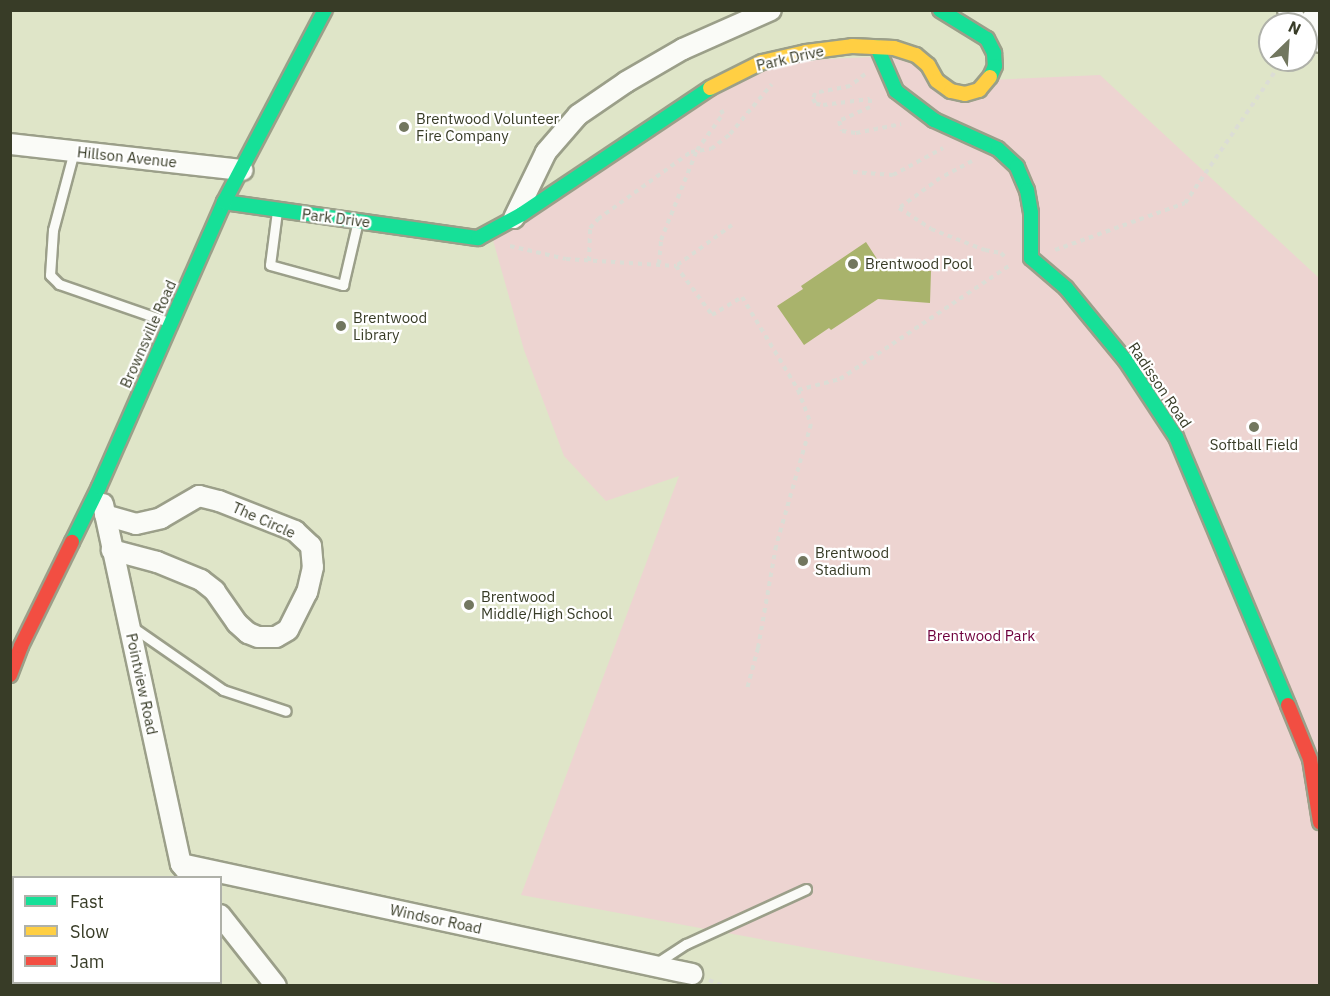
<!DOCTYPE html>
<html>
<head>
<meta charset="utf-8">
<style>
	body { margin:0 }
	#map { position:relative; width:1330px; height:996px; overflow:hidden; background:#dfe5c8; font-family:"IBM Plex Sans",sans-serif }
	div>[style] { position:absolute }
	.green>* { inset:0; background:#edd4d1 }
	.water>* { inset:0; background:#a9b36c }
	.path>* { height:4px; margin-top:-2px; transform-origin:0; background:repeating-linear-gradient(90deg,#dcddd5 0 4.5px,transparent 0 9px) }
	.roads { filter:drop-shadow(2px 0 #9b9f89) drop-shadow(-2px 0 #9b9f89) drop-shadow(0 2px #9b9f89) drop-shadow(0 -2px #9b9f89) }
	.lane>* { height:9px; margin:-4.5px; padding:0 4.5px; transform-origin:4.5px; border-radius:4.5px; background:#fafbf7 }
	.street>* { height:20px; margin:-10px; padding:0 10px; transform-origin:10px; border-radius:10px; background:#fafbf7 }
	.fast>* { height:14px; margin:-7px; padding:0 7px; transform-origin:7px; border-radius:7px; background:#16e098 }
	.slow>* { height:14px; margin:-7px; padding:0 7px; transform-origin:7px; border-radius:7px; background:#ffcf43 }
	.jam>* { height:14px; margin:-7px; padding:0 7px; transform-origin:7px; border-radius:7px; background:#f24e42 }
	.dots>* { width:16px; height:16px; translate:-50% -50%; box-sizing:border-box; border:3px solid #fff; border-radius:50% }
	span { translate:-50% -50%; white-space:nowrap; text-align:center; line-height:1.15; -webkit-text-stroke:4.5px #fff; paint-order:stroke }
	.street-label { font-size:15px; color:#383c27 }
	.poi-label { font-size:15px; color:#383c27 }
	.left { translate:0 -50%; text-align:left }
	.park-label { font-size:15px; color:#6e003d }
	.frame { position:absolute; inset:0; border:12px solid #383c27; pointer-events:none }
	.legend { position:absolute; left:12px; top:876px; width:210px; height:108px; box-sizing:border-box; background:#fff; border:2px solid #afb1a9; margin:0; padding:8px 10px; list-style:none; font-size:18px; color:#383c27 }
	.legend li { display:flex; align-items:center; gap:12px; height:30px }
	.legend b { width:30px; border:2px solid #afb1a9 }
	.north { position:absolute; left:1258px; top:12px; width:60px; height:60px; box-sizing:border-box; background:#fff; border:2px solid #afb1a9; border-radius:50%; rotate:25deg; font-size:16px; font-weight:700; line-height:24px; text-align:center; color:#383c27 }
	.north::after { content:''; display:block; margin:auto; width:21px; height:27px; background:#72775f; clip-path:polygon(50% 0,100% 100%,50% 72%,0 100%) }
</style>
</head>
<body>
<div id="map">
	<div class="green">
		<div style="clip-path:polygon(916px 55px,951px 91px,989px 80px,1100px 75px,1319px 278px,1319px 985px,1009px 985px,521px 895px,679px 476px,606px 501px,564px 456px,524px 350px,491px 233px,762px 62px)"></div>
	</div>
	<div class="water">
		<div style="clip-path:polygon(866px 242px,879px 262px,875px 265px,878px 268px,931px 271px,930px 303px,878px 299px,831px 330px,829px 328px,804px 345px,777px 306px,803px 289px,801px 286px)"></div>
	</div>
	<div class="path">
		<div style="left:865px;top:74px;width:19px;rotate:141deg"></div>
		<div style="left:850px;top:86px;width:36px;rotate:169deg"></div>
		<div style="left:815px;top:93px;width:6px;rotate:108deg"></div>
		<div style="left:813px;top:99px;width:6px;rotate:59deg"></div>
		<div style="left:816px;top:104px;width:7px;rotate:8deg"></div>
		<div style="left:823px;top:105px;width:47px;rotate:-7.3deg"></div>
		<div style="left:870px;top:99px;width:8px;rotate:90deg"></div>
		<div style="left:870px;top:107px;width:34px;rotate:156deg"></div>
		<div style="left:839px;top:121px;width:10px;rotate:73deg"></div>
		<div style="left:842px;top:131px;width:14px;rotate:8deg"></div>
		<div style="left:856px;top:133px;width:46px;rotate:-11.3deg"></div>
		<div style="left:972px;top:161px;width:36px;rotate:152deg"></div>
		<div style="left:940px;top:178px;width:51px;rotate:143.8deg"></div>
		<div style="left:899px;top:208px;width:38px;rotate:33deg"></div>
		<div style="left:931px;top:229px;width:58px;rotate:21.3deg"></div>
		<div style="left:985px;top:250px;width:16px;rotate:11deg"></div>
		<div style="left:1001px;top:253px;width:8px;rotate:45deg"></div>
		<div style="left:853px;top:172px;width:40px;rotate:4.3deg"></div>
		<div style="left:893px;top:175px;width:57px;rotate:-28.4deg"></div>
		<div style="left:732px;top:225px;width:69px;rotate:143.8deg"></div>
		<div style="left:676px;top:266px;width:61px;rotate:53.7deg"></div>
		<div style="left:712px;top:315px;width:35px;rotate:-31deg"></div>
		<div style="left:742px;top:297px;width:109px;rotate:58.9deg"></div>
		<div style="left:798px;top:390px;width:36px;rotate:69deg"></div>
		<div style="left:811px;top:424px;width:127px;rotate:106deg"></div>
		<div style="left:776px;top:546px;width:104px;rotate:100deg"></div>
		<div style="left:758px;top:648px;width:42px;rotate:105deg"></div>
		<div style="left:510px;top:246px;width:57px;rotate:13.1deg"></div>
		<div style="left:566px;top:259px;width:110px;rotate:3.6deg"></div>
		<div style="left:1055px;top:250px;width:138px;rotate:-19.9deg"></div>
		<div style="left:1185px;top:203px;width:173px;rotate:-55.6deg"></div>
		<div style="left:589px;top:261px;width:33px;rotate:-88deg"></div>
		<div style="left:590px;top:228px;width:12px;rotate:-48deg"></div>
		<div style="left:598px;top:219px;width:115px;rotate:-35.8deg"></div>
		<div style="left:691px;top:152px;width:20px;rotate:-9deg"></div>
		<div style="left:711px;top:149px;width:24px;rotate:-38deg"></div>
		<div style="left:730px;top:134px;width:65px;rotate:-50deg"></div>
		<div style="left:659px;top:264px;width:24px;rotate:-85deg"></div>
		<div style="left:661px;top:240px;width:97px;rotate:-68.2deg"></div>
		<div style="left:697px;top:150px;width:44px;rotate:-54.2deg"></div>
		<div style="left:723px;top:114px;width:7px;rotate:-117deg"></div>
		<div style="left:798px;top:390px;width:43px;rotate:-14.7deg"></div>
		<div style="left:840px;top:379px;width:205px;rotate:-33.8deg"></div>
		<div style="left:709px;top:980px;width:15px;rotate:23deg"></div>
	</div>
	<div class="roads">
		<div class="lane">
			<div style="left:74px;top:151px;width:82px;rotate:104.9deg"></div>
			<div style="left:53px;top:230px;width:45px;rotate:93.8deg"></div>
			<div style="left:50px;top:275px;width:13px;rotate:45deg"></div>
			<div style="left:59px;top:284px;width:116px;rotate:19.1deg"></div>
			<div style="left:277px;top:211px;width:54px;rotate:97.4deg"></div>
			<div style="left:270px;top:265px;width:76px;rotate:15.3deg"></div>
			<div style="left:343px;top:285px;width:62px;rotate:-76.9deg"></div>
			<div style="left:131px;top:626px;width:112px;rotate:34.8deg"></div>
			<div style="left:223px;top:690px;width:66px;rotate:18.4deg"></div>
			<div style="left:655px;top:964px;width:37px;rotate:-33deg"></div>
			<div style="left:686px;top:944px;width:132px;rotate:-24.6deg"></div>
			<div style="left:50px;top:986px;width:4px;rotate:-76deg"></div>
		</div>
		<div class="street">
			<div style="left:1288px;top:10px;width:18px;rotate:52deg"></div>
			<div style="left:1306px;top:27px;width:21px;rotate:-53deg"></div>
			<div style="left:1306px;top:31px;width:18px;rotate:38deg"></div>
			<div style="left:10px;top:144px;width:234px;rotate:6.4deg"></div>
			<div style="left:514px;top:218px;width:73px;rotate:-64.1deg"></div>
			<div style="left:546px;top:152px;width:49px;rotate:-49.1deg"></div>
			<div style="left:578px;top:115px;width:58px;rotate:-34.5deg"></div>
			<div style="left:626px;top:82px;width:66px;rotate:-30.1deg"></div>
			<div style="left:683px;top:49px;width:96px;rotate:-23.9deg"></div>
			<div style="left:103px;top:504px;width:368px;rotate:77.8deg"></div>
			<div style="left:181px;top:864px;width:13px;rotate:51deg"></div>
			<div style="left:105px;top:515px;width:32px;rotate:16deg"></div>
			<div style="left:136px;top:524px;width:26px;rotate:-13deg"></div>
			<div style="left:161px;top:518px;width:44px;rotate:-30.1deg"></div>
			<div style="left:199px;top:496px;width:21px;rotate:14deg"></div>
			<div style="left:219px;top:501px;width:82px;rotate:21.5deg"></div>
			<div style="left:295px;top:531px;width:22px;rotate:43deg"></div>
			<div style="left:311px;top:546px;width:21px;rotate:85deg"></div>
			<div style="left:313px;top:567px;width:26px;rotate:103deg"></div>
			<div style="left:307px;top:592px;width:42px;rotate:116.6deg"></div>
			<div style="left:288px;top:630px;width:14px;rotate:150deg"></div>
			<div style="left:276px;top:637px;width:18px;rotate:180deg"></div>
			<div style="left:258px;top:637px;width:11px;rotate:-158deg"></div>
			<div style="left:248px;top:633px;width:15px;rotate:-138deg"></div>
			<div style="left:237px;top:623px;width:39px;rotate:-125deg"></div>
			<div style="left:215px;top:591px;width:18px;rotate:-142deg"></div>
			<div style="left:201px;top:580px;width:48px;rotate:-157.8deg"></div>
			<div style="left:157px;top:562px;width:47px;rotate:-165.1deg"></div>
			<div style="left:181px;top:864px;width:523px;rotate:12.15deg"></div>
			<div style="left:220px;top:915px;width:90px;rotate:51.7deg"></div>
		</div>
		<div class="fast">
			<div style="left:940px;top:10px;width:55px;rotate:31.7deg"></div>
			<div style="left:987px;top:39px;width:16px;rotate:63deg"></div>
			<div style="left:994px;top:53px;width:13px;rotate:86deg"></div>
			<div style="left:995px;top:66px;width:12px;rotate:114deg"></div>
			<div style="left:877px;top:47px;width:48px;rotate:66.6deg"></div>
			<div style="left:896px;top:91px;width:48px;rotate:37.3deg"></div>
			<div style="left:934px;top:120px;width:70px;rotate:24.4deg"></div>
			<div style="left:998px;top:149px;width:26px;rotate:43deg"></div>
			<div style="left:1017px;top:167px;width:25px;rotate:67deg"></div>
			<div style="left:1027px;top:190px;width:23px;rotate:80deg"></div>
			<div style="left:1031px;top:213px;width:45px;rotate:90deg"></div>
			<div style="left:1031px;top:258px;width:46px;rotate:40.6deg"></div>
			<div style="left:1066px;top:288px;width:94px;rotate:50.6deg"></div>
			<div style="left:1126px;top:361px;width:91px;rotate:56.7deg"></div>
			<div style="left:1176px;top:437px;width:290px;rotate:67.3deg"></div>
			<div style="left:224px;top:202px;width:257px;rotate:8.1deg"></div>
			<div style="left:478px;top:238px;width:50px;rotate:-28.6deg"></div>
			<div style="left:522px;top:214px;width:226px;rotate:-33.8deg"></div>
			<div style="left:72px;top:542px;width:61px;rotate:-63.9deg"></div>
			<div style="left:99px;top:487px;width:311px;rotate:-66.3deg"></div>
			<div style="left:224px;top:202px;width:217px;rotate:-62.3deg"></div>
		</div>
		<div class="slow">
			<div style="left:710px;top:88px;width:58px;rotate:-26.6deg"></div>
			<div style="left:762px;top:62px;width:45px;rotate:-12.8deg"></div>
			<div style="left:806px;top:52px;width:46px;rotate:-7.4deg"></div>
			<div style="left:852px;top:46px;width:42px;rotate:2.7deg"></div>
			<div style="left:894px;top:48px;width:23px;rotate:18deg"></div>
			<div style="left:916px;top:55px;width:16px;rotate:40deg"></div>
			<div style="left:928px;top:65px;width:18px;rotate:61deg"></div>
			<div style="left:937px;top:81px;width:17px;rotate:36deg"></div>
			<div style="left:951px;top:91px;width:14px;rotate:12deg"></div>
			<div style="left:965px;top:94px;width:15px;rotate:-16deg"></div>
			<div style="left:979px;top:90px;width:17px;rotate:-50deg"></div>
		</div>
		<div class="jam">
			<div style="left:10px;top:675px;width:31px;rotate:-69deg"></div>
			<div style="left:21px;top:646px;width:116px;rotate:-63.9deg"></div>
			<div style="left:1288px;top:705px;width:58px;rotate:67.8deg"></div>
			<div style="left:1310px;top:759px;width:64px;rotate:81deg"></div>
		</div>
	</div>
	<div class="dots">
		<div style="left:404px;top:127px;background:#72775f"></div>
		<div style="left:853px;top:264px;background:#72775f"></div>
		<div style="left:341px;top:326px;background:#72775f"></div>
		<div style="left:1254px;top:427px;background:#72775f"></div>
		<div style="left:803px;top:561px;background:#72775f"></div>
		<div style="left:469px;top:605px;background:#72775f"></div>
	</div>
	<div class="street-label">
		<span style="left:790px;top:58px;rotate:-13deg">Park Drive</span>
		<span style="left:127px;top:157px;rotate:6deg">Hillson Avenue</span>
		<span style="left:336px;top:218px;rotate:7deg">Park Drive</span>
		<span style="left:148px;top:334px;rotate:-66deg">Brownsville Road</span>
		<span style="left:1160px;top:385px;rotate:56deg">Radisson Road</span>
		<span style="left:264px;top:520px;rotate:24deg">The Circle</span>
		<span style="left:142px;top:684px;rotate:78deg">Pointview Road</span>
		<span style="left:436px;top:919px;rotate:12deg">Windsor Road</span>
	</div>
	<div class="poi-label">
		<span class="left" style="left:416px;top:127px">Brentwood Volunteer<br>Fire Company</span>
		<span class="left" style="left:865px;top:264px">Brentwood Pool</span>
		<span class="left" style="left:353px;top:326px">Brentwood<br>Library</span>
		<span style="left:1254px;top:445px">Softball Field</span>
		<span class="left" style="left:815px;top:561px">Brentwood<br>Stadium</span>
		<span class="left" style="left:481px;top:605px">Brentwood<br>Middle/High School</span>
	</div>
	<div class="park-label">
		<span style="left:981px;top:636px">Brentwood Park</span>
	</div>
	<div class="frame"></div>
	<ul class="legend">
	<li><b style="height:8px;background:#16e098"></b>Fast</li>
	<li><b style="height:8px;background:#ffcf43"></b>Slow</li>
	<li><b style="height:8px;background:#f24e42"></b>Jam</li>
	</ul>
	<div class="north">N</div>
</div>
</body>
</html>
